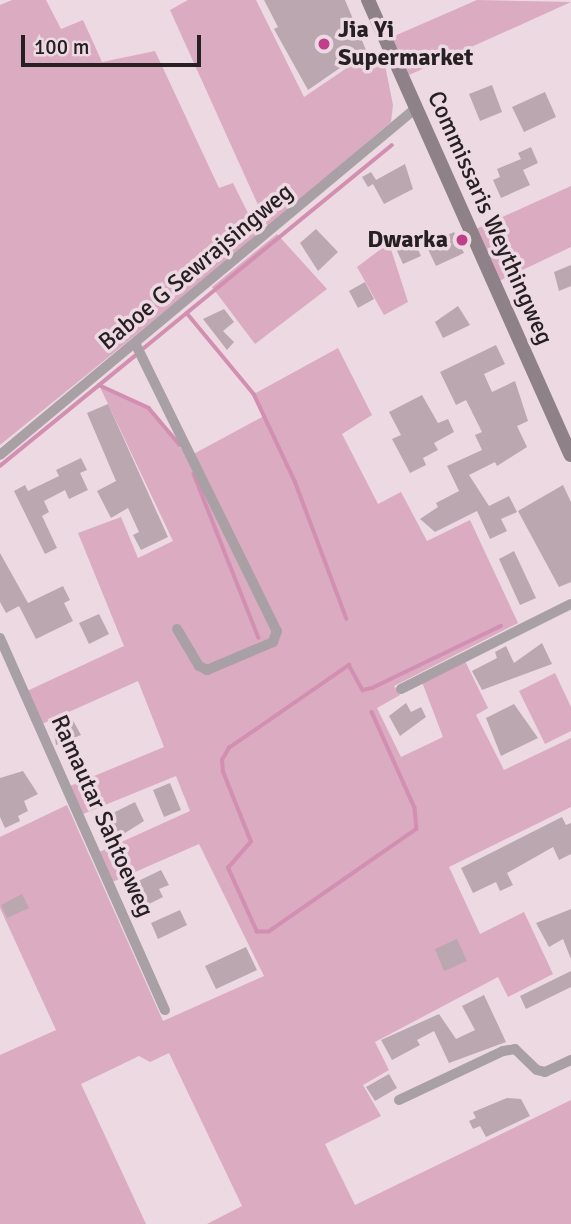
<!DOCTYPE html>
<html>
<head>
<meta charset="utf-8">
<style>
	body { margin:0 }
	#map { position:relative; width:571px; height:1224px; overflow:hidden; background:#edd9e2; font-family:Signika,sans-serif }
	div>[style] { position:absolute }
	.green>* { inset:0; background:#daabc1 }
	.stream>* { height:3.5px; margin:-1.75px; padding:0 1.75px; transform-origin:1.75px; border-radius:1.75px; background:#d28fb1 }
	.building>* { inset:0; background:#bba7b0 }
	.minor>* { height:10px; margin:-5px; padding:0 5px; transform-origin:5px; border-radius:5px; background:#a8a0a4 }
	.secondary>* { height:14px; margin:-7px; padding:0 7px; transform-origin:7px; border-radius:7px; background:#8e8187 }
	.dots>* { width:19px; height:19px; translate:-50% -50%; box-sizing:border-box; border:4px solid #edd9e2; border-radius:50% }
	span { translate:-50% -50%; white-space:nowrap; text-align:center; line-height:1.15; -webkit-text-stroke:7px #edd9e2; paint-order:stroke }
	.poi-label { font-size:24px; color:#272023; font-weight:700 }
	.left { translate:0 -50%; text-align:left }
	.right { translate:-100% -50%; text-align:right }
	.street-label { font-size:24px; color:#272023 }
	.scale { position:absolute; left:21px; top:35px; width:180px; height:32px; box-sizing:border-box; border:4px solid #272023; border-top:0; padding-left:9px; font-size:21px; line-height:24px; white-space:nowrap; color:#272023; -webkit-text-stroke:5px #edd9e2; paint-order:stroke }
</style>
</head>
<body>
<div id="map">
	<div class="green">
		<div style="clip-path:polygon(12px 0,46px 0,61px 29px,83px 20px,102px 62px,155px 51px,219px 188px,233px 183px,259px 235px,0 445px,0 5px)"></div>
		<div style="clip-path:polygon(188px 0,256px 0,304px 97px,366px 55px,385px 65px,393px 105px,391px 122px,268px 227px,170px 10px)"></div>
		<div style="clip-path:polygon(477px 0,571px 2px,409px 75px,392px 37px)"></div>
		<div style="clip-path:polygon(571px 186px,571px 247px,499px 281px,476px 229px)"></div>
		<div style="clip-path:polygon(277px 234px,327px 289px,255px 344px,212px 287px)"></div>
		<div style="clip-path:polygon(389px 243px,408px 302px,384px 315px,357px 267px)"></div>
		<div style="clip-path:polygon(338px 348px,372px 415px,342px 434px,378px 504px,401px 492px,427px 541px,470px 520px,518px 623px,394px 686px,400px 695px,377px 708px,401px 757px,443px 737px,422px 682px,465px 661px,488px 708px,476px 715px,504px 770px,571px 738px,571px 807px,449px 867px,480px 934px,524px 912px,553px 974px,508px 997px,498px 977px,375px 1042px,389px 1070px,363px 1085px,381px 1116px,325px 1144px,355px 1205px,571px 1100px,571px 1224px,207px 1224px,242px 1206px,169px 1053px,150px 1062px,139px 1056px,81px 1084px,146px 1224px,0 1224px,0 1055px,56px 1030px,0 908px,0 837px,67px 805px,163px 1021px,264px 976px,199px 844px,110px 883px,97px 853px,190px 811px,176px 776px,83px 814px,70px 786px,164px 747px,138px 681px,42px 724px,27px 691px,124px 646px,78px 533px,121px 517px,138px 558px,173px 541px,99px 385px,149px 408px,188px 457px,264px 416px,254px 394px)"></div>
		<div style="clip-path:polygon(555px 673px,571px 707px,571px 731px,545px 744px,519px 691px)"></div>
	</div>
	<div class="stream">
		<div style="left:187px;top:313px;width:105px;rotate:50.4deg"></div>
		<div style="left:254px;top:394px;width:96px;rotate:64.8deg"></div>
		<div style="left:295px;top:481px;width:147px;rotate:69.4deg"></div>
		<div style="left:144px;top:348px;width:320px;rotate:-39.3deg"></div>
		<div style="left:99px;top:385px;width:55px;rotate:24.7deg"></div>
		<div style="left:149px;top:408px;width:48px;rotate:50deg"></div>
		<div style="left:0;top:466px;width:174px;rotate:-39.2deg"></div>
		<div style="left:194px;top:474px;width:176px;rotate:68.4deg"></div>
		<div style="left:372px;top:712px;width:105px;rotate:65.9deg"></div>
		<div style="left:415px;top:808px;width:21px;rotate:85deg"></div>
		<div style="left:417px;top:829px;width:180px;rotate:145.2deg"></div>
		<div style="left:269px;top:932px;width:12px;rotate:180deg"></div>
		<div style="left:257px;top:932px;width:70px;rotate:-114.4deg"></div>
		<div style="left:228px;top:868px;width:35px;rotate:-49deg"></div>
		<div style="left:251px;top:842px;width:75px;rotate:-111.8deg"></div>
		<div style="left:223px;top:772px;width:12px;rotate:-95deg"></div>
		<div style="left:222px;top:760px;width:14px;rotate:-60deg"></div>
		<div style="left:229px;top:748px;width:146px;rotate:-34.7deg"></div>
		<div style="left:349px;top:665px;width:29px;rotate:61deg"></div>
		<div style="left:363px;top:690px;width:9px;rotate:-13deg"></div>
		<div style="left:372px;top:688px;width:143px;rotate:-25.7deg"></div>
	</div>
	<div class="building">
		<div style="clip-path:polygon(264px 0,345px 0,366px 50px,308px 90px,274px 29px,278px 27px)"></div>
		<div style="clip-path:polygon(492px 85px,502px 112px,480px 121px,469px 94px)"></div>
		<div style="clip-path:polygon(545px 92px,556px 117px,524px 132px,512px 107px)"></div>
		<div style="clip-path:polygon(531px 147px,538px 163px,523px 170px,530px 185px,501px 198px,493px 180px,500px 177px,497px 169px,521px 159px,518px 153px)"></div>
		<div style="clip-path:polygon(405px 164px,413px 189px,384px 204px,373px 184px,368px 187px,362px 177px,371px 172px,376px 180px)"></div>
		<div style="clip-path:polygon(316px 229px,338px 252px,318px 271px,300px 243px)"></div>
		<div style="clip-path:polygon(454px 232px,464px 253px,436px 266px,426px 245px)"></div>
		<div style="clip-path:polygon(411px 234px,421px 256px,403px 264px,393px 242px)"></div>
		<div style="clip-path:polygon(571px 265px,571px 286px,559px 291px,554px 272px)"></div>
		<div style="clip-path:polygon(365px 282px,374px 299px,358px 308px,349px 291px)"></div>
		<div style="clip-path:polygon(458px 306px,470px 325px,443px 338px,435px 322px)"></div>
		<div style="clip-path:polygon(224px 309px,234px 322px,223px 331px,234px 342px,227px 350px,203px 319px)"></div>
		<div style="clip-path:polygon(496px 345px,505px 364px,484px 374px,492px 392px,515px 381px,528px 421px,517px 426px,527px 447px,497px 466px,495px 462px,469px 475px,489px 506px,509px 496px,517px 512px,501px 519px,507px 531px,490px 539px,477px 511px,435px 532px,420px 519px,438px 507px,436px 503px,459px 491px,447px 466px,482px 450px,475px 435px,482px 432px,466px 400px,456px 405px,440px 372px)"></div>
		<div style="clip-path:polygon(422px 395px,438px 423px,448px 419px,454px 432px,434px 443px,438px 450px,423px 458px,426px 465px,410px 473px,392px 439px,401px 435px,389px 412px)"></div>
		<div style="clip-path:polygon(108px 404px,168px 537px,141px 550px,133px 535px,139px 532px,128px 508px,111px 518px,97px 491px,116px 481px,87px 413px)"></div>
		<div style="clip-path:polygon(81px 458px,87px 470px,80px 473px,88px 490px,69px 499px,65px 490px,44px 501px,49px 512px,42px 516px,57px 548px,45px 554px,14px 491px,25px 485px,28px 491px,59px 476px,56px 470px)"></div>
		<div style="clip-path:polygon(563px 485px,571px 502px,571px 582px,559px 587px,518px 511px)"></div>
		<div style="clip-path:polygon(514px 551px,536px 598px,520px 605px,499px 559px)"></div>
		<div style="clip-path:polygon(0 553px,28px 603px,63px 586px,70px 600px,64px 603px,73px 621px,36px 639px,19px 606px,6px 613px,0 602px)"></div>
		<div style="clip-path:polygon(99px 614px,109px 634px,89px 644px,79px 623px)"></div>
		<div style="clip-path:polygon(542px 643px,552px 664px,482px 690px,472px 671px,497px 658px,495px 652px,506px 646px,514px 663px)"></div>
		<div style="clip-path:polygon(406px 703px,411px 712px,421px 707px,426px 717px,400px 736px,389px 716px)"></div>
		<div style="clip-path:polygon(514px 704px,538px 738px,501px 756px,486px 718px)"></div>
		<div style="clip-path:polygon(71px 717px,81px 735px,56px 745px,53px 726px)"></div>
		<div style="clip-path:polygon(23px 771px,38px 794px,24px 801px,28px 811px,18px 816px,20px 821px,5px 828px,0 817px,0 778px)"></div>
		<div style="clip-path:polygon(170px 783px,181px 810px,164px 817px,153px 790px)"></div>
		<div style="clip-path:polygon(135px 802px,144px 821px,114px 840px,106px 824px,112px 821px,109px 815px)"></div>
		<div style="clip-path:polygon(562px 817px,566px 825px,571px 823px,571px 854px,559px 860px,553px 847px,507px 873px,513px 885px,500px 891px,496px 882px,473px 893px,461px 868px)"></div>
		<div style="clip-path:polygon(161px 870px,169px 885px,159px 889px,163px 897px,143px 907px,132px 884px)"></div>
		<div style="clip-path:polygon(22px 894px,29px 908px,7px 918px,1px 905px)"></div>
		<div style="clip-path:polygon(571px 909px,571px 959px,563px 939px,549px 947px,536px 923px)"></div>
		<div style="clip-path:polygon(180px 910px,187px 925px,158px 939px,151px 923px)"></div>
		<div style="clip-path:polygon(457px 939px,467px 961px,444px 971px,435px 949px)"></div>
		<div style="clip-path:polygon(246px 947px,257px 970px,216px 989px,205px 966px)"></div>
		<div style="clip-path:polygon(571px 971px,571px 987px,526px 1009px,520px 996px)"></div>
		<div style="clip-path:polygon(484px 995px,506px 1042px,449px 1063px,434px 1031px,417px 1040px,420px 1045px,392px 1060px,381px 1040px,439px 1014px,456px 1039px,475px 1030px,462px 1006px)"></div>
		<div style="clip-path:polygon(389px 1074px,397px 1088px,375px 1101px,366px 1087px)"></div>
		<div style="clip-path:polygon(507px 1098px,521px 1099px,530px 1116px,486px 1137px,480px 1126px,473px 1129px,469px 1121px,476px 1118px,473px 1112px)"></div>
	</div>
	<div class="minor">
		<div style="left:136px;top:345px;width:319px;rotate:63.8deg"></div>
		<div style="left:277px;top:631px;width:12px;rotate:110deg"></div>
		<div style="left:273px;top:642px;width:72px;rotate:157deg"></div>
		<div style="left:207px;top:670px;width:9px;rotate:-153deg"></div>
		<div style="left:199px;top:666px;width:43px;rotate:-120.7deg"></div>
		<div style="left:0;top:455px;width:542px;rotate:-39.83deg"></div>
		<div style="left:0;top:638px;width:407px;rotate:66.1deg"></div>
		<div style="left:401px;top:689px;width:190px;rotate:-26.6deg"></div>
		<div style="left:399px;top:1100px;width:115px;rotate:-25.2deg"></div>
		<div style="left:503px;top:1051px;width:12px;rotate:-9deg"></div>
		<div style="left:515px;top:1049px;width:30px;rotate:44deg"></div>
		<div style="left:537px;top:1070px;width:8px;rotate:14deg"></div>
		<div style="left:545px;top:1072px;width:29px;rotate:-25deg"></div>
	</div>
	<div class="secondary">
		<div style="left:368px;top:0;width:498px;rotate:66deg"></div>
	</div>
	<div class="dots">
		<div style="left:324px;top:44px;background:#bf3f8a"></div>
		<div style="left:462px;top:240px;background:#bf3f8a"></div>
	</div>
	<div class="poi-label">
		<span class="left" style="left:338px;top:44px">Jia Yi<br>Supermarket</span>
		<span class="right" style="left:448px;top:240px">Dwarka</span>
	</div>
	<div class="street-label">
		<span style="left:490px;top:218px;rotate:66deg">Commissaris Weythingweg</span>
		<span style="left:196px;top:267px;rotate:-40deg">Baboe G Sewrajsingweg</span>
		<span style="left:102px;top:816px;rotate:66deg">Ramautar Sahtoeweg</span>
	</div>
	<div class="scale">100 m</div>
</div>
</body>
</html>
